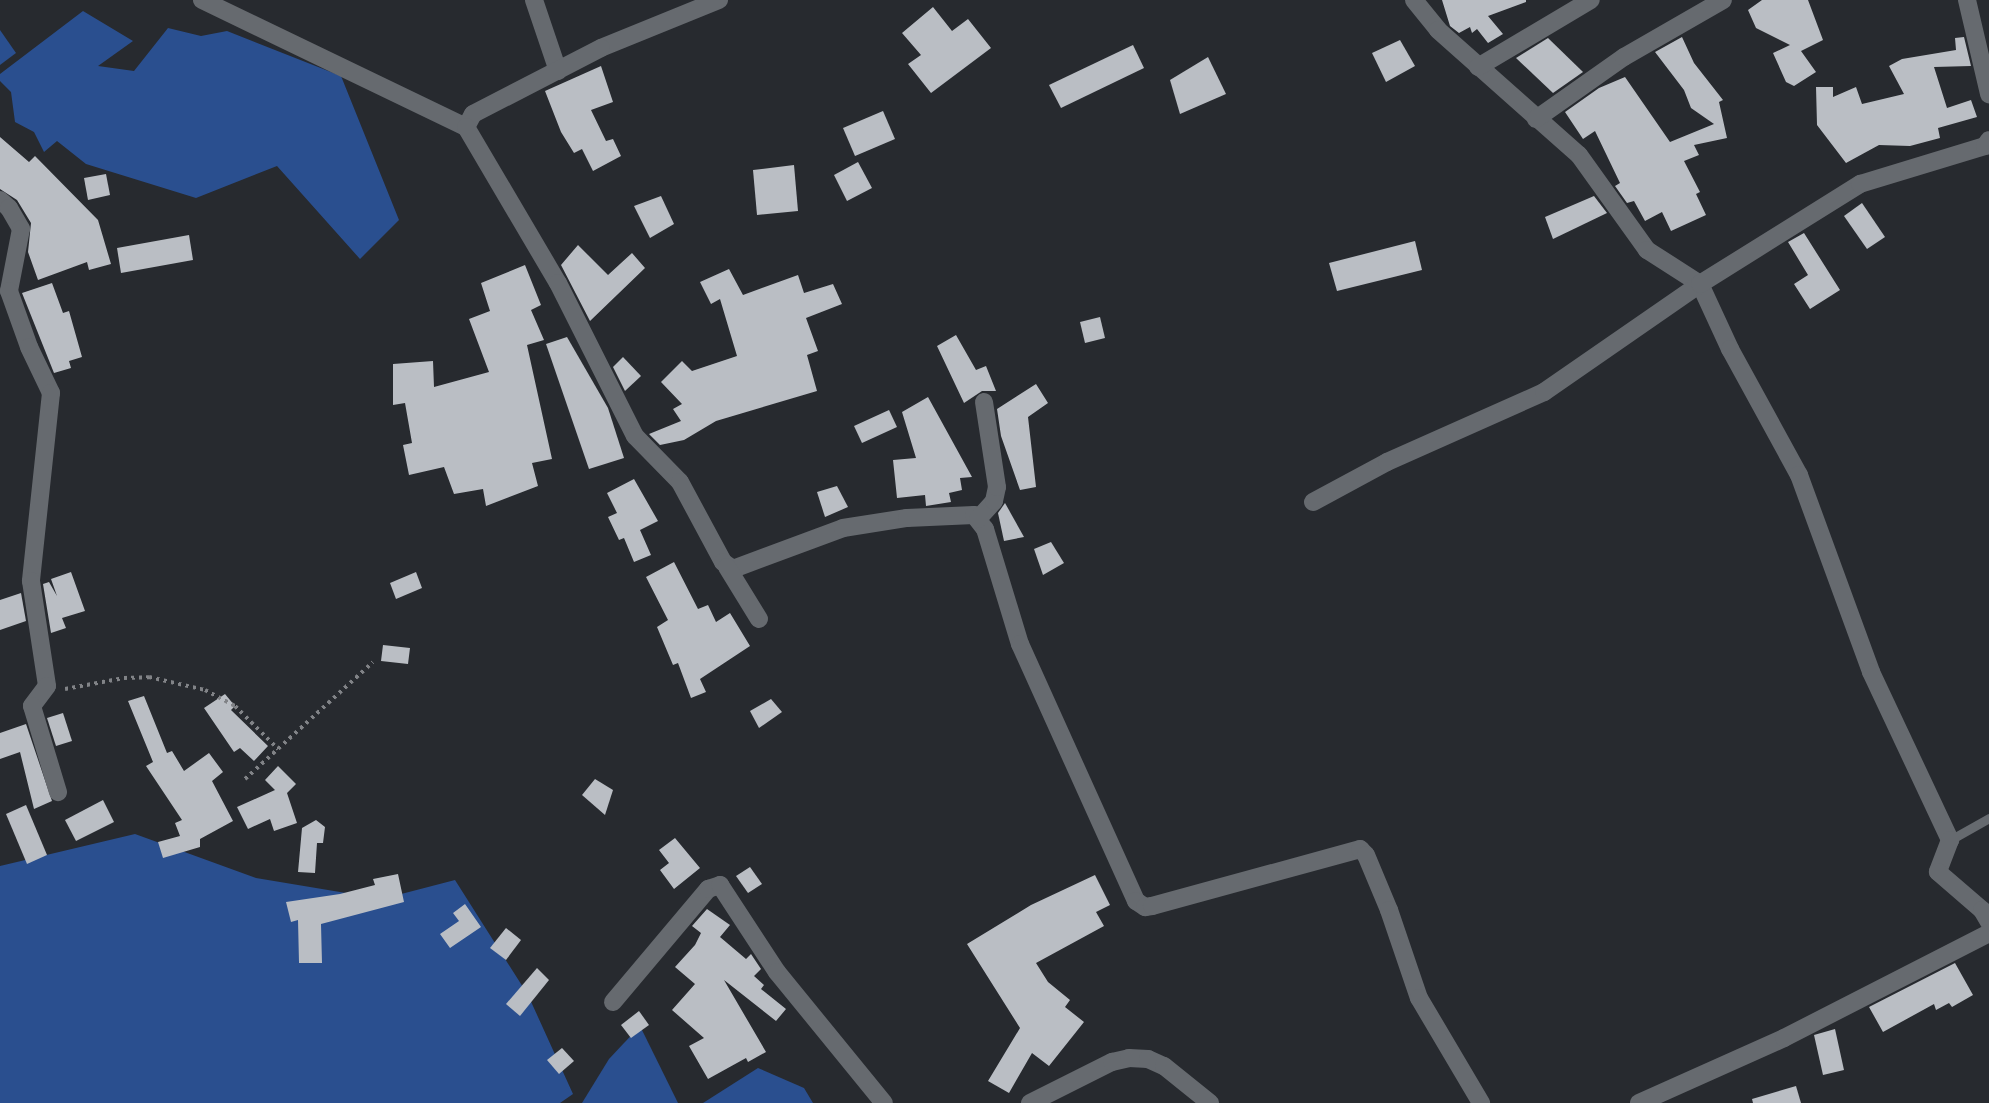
<!DOCTYPE html>
<html>
<head>
<meta charset="utf-8">
<style>
	body { margin:0 }
	#map { position:relative; width:1989px; height:1103px; overflow:hidden; background:#272a2f; font-family:"PT Sans Narrow",sans-serif }
	div>[style] { position:absolute }
	.forest>* { inset:0; background:#2a4f8f }
	.building>* { inset:0; background:#babec4 }
	.path>* { height:4px; margin-top:-2px; transform-origin:0; background:repeating-linear-gradient(90deg,#818387 0 3px,transparent 0 7.5px) }
	.lane>* { height:9px; margin:-4.5px; padding:0 4.5px; transform-origin:4.5px; border-radius:4.5px; background:#666a6f }
	.street>* { height:18px; margin:-9px; padding:0 9px; transform-origin:9px; border-radius:9px; background:#666a6f }
	span { translate:-50% -50%; white-space:nowrap; text-align:center; line-height:1.15; -webkit-text-stroke:6px #272a2f; paint-order:stroke }
</style>
</head>
<body>
<div id="map">
	<div class="forest">
		<div style="clip-path:polygon(83px 11px,133px 41px,98px 66px,134px 71px,168px 28px,201px 36px,227px 31px,341px 76px,399px 220px,360px 259px,277px 166px,196px 198px,86px 164px,57px 141px,44px 152px,34px 132px,15px 122px,11px 92px,0 81px,0 74px)"></div>
		<div style="clip-path:polygon(0 30px,16px 53px,0 65px)"></div>
		<div style="clip-path:polygon(135px 834px,256px 878px,382px 899px,455px 880px,528px 995px,573px 1094px,560px 1103px,0 1103px,0 866px)"></div>
		<div style="clip-path:polygon(640px 1026px,678px 1103px,582px 1103px,609px 1059px)"></div>
		<div style="clip-path:polygon(758px 1068px,804px 1088px,813px 1103px,703px 1103px)"></div>
	</div>
	<div class="building">
		<div style="clip-path:polygon(1442px 0,1526px 0,1526px 2px,1488px 16px,1503px 34px,1488px 43px,1477px 29px,1472px 33px,1470px 27px,1459px 33px,1450px 26px)"></div>
		<div style="clip-path:polygon(1762px 0,1808px 0,1823px 40px,1801px 51px,1816px 72px,1794px 86px,1786px 82px,1773px 53px,1790px 45px,1756px 28px,1748px 10px)"></div>
		<div style="clip-path:polygon(933px 7px,952px 31px,968px 19px,991px 48px,931px 93px,908px 64px,921px 55px,902px 33px)"></div>
		<div style="clip-path:polygon(1682px 37px,1694px 63px,1723px 100px,1719px 102px,1727px 138px,1694px 145px,1699px 155px,1684px 161px,1700px 192px,1696px 194px,1706px 215px,1671px 231px,1662px 212px,1645px 221px,1634px 201px,1627px 203px,1615px 186px,1620px 183px,1595px 131px,1583px 139px,1565px 112px,1599px 88px,1625px 77px,1670px 142px,1714px 124px,1691px 108px,1684px 90px,1655px 52px)"></div>
		<div style="clip-path:polygon(1964px 37px,1971px 66px,1934px 67px,1947px 108px,1971px 100px,1977px 117px,1938px 128px,1940px 138px,1910px 146px,1879px 145px,1846px 163px,1817px 125px,1816px 87px,1833px 87px,1833px 97px,1856px 87px,1862px 104px,1904px 94px,1889px 66px,1902px 59px,1956px 50px,1955px 38px)"></div>
		<div style="clip-path:polygon(1548px 38px,1583px 72px,1553px 93px,1516px 58px)"></div>
		<div style="clip-path:polygon(1400px 40px,1415px 66px,1386px 82px,1372px 53px)"></div>
		<div style="clip-path:polygon(1133px 45px,1144px 68px,1061px 108px,1049px 85px)"></div>
		<div style="clip-path:polygon(1208px 57px,1226px 94px,1180px 114px,1170px 80px)"></div>
		<div style="clip-path:polygon(601px 66px,613px 102px,591px 110px,606px 141px,613px 139px,621px 156px,593px 171px,582px 149px,574px 153px,561px 132px,545px 91px)"></div>
		<div style="clip-path:polygon(883px 111px,895px 139px,855px 156px,843px 128px)"></div>
		<div style="clip-path:polygon(0 137px,29px 162px,35px 156px,98px 220px,111px 264px,89px 270px,87px 262px,38px 280px,28px 252px,31px 223px,17px 200px,0 189px)"></div>
		<div style="clip-path:polygon(858px 162px,872px 188px,847px 201px,834px 175px)"></div>
		<div style="clip-path:polygon(794px 165px,798px 211px,757px 215px,753px 170px)"></div>
		<div style="clip-path:polygon(106px 174px,110px 195px,88px 200px,84px 178px)"></div>
		<div style="clip-path:polygon(661px 196px,674px 224px,650px 238px,634px 206px)"></div>
		<div style="clip-path:polygon(1594px 196px,1607px 213px,1553px 239px,1545px 217px)"></div>
		<div style="clip-path:polygon(1862px 203px,1885px 237px,1867px 249px,1844px 216px)"></div>
		<div style="clip-path:polygon(1804px 233px,1840px 290px,1810px 309px,1794px 284px,1808px 275px,1788px 242px)"></div>
		<div style="clip-path:polygon(189px 235px,193px 260px,121px 273px,117px 248px)"></div>
		<div style="clip-path:polygon(1415px 241px,1422px 270px,1337px 291px,1329px 263px)"></div>
		<div style="clip-path:polygon(578px 245px,608px 275px,632px 253px,645px 268px,590px 321px,561px 265px)"></div>
		<div style="clip-path:polygon(525px 265px,541px 305px,531px 310px,544px 340px,527px 345px,552px 459px,532px 463px,538px 486px,486px 506px,483px 489px,454px 494px,444px 467px,409px 475px,403px 445px,412px 443px,405px 403px,393px 405px,393px 364px,433px 361px,434px 387px,489px 372px,469px 319px,490px 311px,481px 283px)"></div>
		<div style="clip-path:polygon(729px 269px,743px 295px,798px 275px,804px 293px,833px 284px,842px 304px,806px 318px,818px 351px,807px 355px,817px 391px,716px 421px,684px 440px,660px 445px,649px 434px,681px 421px,673px 409px,682px 404px,661px 382px,682px 361px,692px 371px,737px 356px,720px 299px,711px 304px,700px 282px)"></div>
		<div style="clip-path:polygon(52px 283px,63px 313px,69px 311px,82px 357px,69px 361px,71px 368px,54px 373px,22px 293px)"></div>
		<div style="clip-path:polygon(1100px 317px,1105px 338px,1085px 343px,1080px 322px)"></div>
		<div style="clip-path:polygon(956px 335px,976px 370px,986px 366px,996px 391px,982px 391px,964px 403px,937px 346px)"></div>
		<div style="clip-path:polygon(567px 337px,608px 408px,624px 458px,589px 469px,546px 344px)"></div>
		<div style="clip-path:polygon(623px 357px,641px 376px,625px 391px,613px 367px)"></div>
		<div style="clip-path:polygon(1036px 384px,1048px 403px,1028px 417px,1036px 487px,1020px 490px,1001px 436px,997px 409px)"></div>
		<div style="clip-path:polygon(928px 397px,972px 477px,960px 478px,962px 490px,949px 493px,951px 502px,926px 506px,925px 495px,897px 498px,893px 460px,916px 458px,902px 412px)"></div>
		<div style="clip-path:polygon(889px 410px,897px 427px,862px 443px,854px 426px)"></div>
		<div style="clip-path:polygon(634px 479px,658px 521px,640px 530px,651px 555px,634px 562px,624px 538px,619px 540px,608px 517px,617px 513px,607px 493px)"></div>
		<div style="clip-path:polygon(837px 486px,848px 507px,825px 517px,817px 492px)"></div>
		<div style="clip-path:polygon(1005px 503px,1024px 537px,1004px 541px,998px 513px)"></div>
		<div style="clip-path:polygon(1051px 542px,1064px 563px,1043px 575px,1034px 549px)"></div>
		<div style="clip-path:polygon(674px 562px,698px 609px,708px 605px,716px 622px,730px 613px,750px 646px,700px 679px,706px 692px,691px 698px,678px 663px,673px 665px,657px 627px,668px 620px,646px 577px)"></div>
		<div style="clip-path:polygon(71px 572px,85px 611px,62px 618px,66px 628px,51px 633px,43px 584px,49px 582px,57px 596px,51px 579px)"></div>
		<div style="clip-path:polygon(416px 572px,422px 588px,396px 599px,390px 583px)"></div>
		<div style="clip-path:polygon(21px 593px,26px 621px,0 630px,0 600px)"></div>
		<div style="clip-path:polygon(383px 645px,410px 648px,408px 664px,381px 661px)"></div>
		<div style="clip-path:polygon(225px 694px,235px 706px,231px 710px,268px 746px,254px 761px,240px 748px,234px 752px,204px 708px)"></div>
		<div style="clip-path:polygon(144px 696px,167px 753px,172px 751px,184px 771px,209px 753px,223px 772px,212px 781px,233px 821px,200px 839px,200px 847px,163px 858px,158px 842px,180px 836px,175px 823px,182px 820px,146px 766px,153px 762px,128px 701px)"></div>
		<div style="clip-path:polygon(771px 699px,782px 712px,759px 728px,750px 711px)"></div>
		<div style="clip-path:polygon(63px 713px,72px 741px,56px 746px,47px 718px)"></div>
		<div style="clip-path:polygon(26px 724px,52px 801px,34px 809px,20px 752px,0 759px,0 733px)"></div>
		<div style="clip-path:polygon(278px 766px,296px 784px,287px 793px,297px 823px,274px 831px,270px 819px,248px 829px,237px 807px,275px 790px,265px 780px)"></div>
		<div style="clip-path:polygon(595px 779px,613px 790px,605px 815px,582px 795px)"></div>
		<div style="clip-path:polygon(103px 800px,114px 822px,76px 841px,65px 820px)"></div>
		<div style="clip-path:polygon(26px 805px,47px 855px,27px 864px,6px 814px)"></div>
		<div style="clip-path:polygon(316px 820px,325px 827px,323px 843px,317px 843px,315px 873px,298px 872px,302px 828px)"></div>
		<div style="clip-path:polygon(675px 838px,700px 868px,674px 889px,660px 870px,669px 863px,659px 850px)"></div>
		<div style="clip-path:polygon(750px 867px,762px 884px,748px 893px,736px 876px)"></div>
		<div style="clip-path:polygon(398px 874px,404px 902px,321px 924px,322px 963px,299px 963px,298px 920px,291px 922px,286px 902px,340px 894px,375px 885px,373px 879px)"></div>
		<div style="clip-path:polygon(1095px 875px,1110px 905px,1096px 912px,1104px 926px,1036px 963px,1048px 982px,1070px 1000px,1065px 1007px,1084px 1022px,1049px 1066px,1032px 1053px,1009px 1093px,988px 1081px,1020px 1028px,967px 944px,1031px 905px)"></div>
		<div style="clip-path:polygon(465px 904px,481px 927px,450px 948px,440px 934px,459px 921px,453px 913px)"></div>
		<div style="clip-path:polygon(707px 909px,730px 925px,720px 937px,746px 959px,751px 954px,761px 969px,754px 976px,764px 985px,761px 989px,786px 1009px,776px 1021px,724px 980px,766px 1052px,748px 1062px,746px 1058px,708px 1079px,689px 1046px,704px 1038px,672px 1010px,695px 984px,675px 967px,695px 945px,701px 933px,692px 926px)"></div>
		<div style="clip-path:polygon(506px 928px,521px 940px,506px 960px,490px 948px)"></div>
		<div style="clip-path:polygon(1955px 963px,1973px 995px,1952px 1007px,1949px 1003px,1936px 1010px,1934px 1004px,1883px 1032px,1869px 1007px)"></div>
		<div style="clip-path:polygon(537px 968px,549px 980px,520px 1016px,506px 1004px)"></div>
		<div style="clip-path:polygon(639px 1011px,649px 1025px,631px 1038px,621px 1025px)"></div>
		<div style="clip-path:polygon(1835px 1029px,1844px 1070px,1823px 1075px,1814px 1035px)"></div>
		<div style="clip-path:polygon(562px 1048px,574px 1061px,559px 1074px,547px 1060px)"></div>
		<div style="clip-path:polygon(1796px 1086px,1801px 1103px,1753px 1103px,1752px 1099px)"></div>
	</div>
	<div class="path">
		<div style="left:65px;top:689px;width:60px;rotate:-10.6deg"></div>
		<div style="left:124px;top:678px;width:25px;rotate:-2deg"></div>
		<div style="left:149px;top:677px;width:57px;rotate:13.1deg"></div>
		<div style="left:205px;top:690px;width:34px;rotate:28deg"></div>
		<div style="left:235px;top:706px;width:61px;rotate:45deg"></div>
		<div style="left:245px;top:779px;width:173px;rotate:-42.4deg"></div>
	</div>
	<div class="lane">
		<div style="left:1950px;top:840px;width:45px;rotate:-29.4deg"></div>
	</div>
	<div class="street">
		<div style="left:202px;top:0;width:293px;rotate:25.7deg"></div>
		<div style="left:534px;top:0;width:75px;rotate:71.3deg"></div>
		<div style="left:719px;top:0;width:127px;rotate:157.9deg"></div>
		<div style="left:601px;top:48px;width:144px;rotate:152.7deg"></div>
		<div style="left:473px;top:114px;width:15px;rotate:118deg"></div>
		<div style="left:466px;top:127px;width:181px;rotate:59.5deg"></div>
		<div style="left:558px;top:283px;width:171px;rotate:63.3deg"></div>
		<div style="left:635px;top:436px;width:64px;rotate:45.6deg"></div>
		<div style="left:680px;top:482px;width:91px;rotate:61.7deg"></div>
		<div style="left:723px;top:562px;width:12px;rotate:35deg"></div>
		<div style="left:733px;top:569px;width:117px;rotate:-20.4deg"></div>
		<div style="left:843px;top:528px;width:65px;rotate:-8.9deg"></div>
		<div style="left:907px;top:518px;width:67px;rotate:-2.6deg"></div>
		<div style="left:974px;top:515px;width:18px;rotate:52deg"></div>
		<div style="left:985px;top:529px;width:120px;rotate:73.1deg"></div>
		<div style="left:1020px;top:644px;width:282px;rotate:65.7deg"></div>
		<div style="left:1136px;top:901px;width:11px;rotate:34deg"></div>
		<div style="left:1145px;top:907px;width:7px;rotate:-8deg"></div>
		<div style="left:1152px;top:906px;width:216px;rotate:-15.3deg"></div>
		<div style="left:1360px;top:849px;width:8px;rotate:45deg"></div>
		<div style="left:1366px;top:855px;width:60px;rotate:67.3deg"></div>
		<div style="left:1389px;top:910px;width:93px;rotate:71.2deg"></div>
		<div style="left:1419px;top:998px;width:122px;rotate:59.4deg"></div>
		<div style="left:1414px;top:0;width:38px;rotate:51deg"></div>
		<div style="left:1438px;top:30px;width:188px;rotate:41.6deg"></div>
		<div style="left:1579px;top:155px;width:117px;rotate:54.4deg"></div>
		<div style="left:1647px;top:250px;width:63px;rotate:32.7deg"></div>
		<div style="left:1700px;top:284px;width:72px;rotate:65.2deg"></div>
		<div style="left:1730px;top:349px;width:144px;rotate:61.3deg"></div>
		<div style="left:1799px;top:475px;width:210px;rotate:69.9deg"></div>
		<div style="left:1871px;top:672px;width:186px;rotate:64.8deg"></div>
		<div style="left:1950px;top:840px;width:34px;rotate:111deg"></div>
		<div style="left:1938px;top:872px;width:58px;rotate:40.8deg"></div>
		<div style="left:1982px;top:910px;width:14px;rotate:60deg"></div>
		<div style="left:1967px;top:0;width:97px;rotate:76.8deg"></div>
		<div style="left:1478px;top:67px;width:131px;rotate:-30.7deg"></div>
		<div style="left:1536px;top:119px;width:108px;rotate:-35.2deg"></div>
		<div style="left:1624px;top:57px;width:114px;rotate:-29.9deg"></div>
		<div style="left:0;top:200px;width:12px;rotate:42deg"></div>
		<div style="left:9px;top:208px;width:24px;rotate:60deg"></div>
		<div style="left:21px;top:229px;width:63px;rotate:101deg"></div>
		<div style="left:9px;top:291px;width:59px;rotate:70.3deg"></div>
		<div style="left:29px;top:347px;width:51px;rotate:64.4deg"></div>
		<div style="left:51px;top:393px;width:189px;rotate:96.1deg"></div>
		<div style="left:31px;top:581px;width:106px;rotate:81.3deg"></div>
		<div style="left:47px;top:686px;width:25px;rotate:127deg"></div>
		<div style="left:32px;top:706px;width:90px;rotate:73.2deg"></div>
		<div style="left:1313px;top:502px;width:84px;rotate:-28.4deg"></div>
		<div style="left:1387px;top:462px;width:172px;rotate:-24deg"></div>
		<div style="left:1544px;top:392px;width:190px;rotate:-34.7deg"></div>
		<div style="left:1700px;top:284px;width:189px;rotate:-32deg"></div>
		<div style="left:1860px;top:184px;width:131px;rotate:-16.9deg"></div>
		<div style="left:1985px;top:146px;width:7px;rotate:-56deg"></div>
		<div style="left:978px;top:519px;width:24px;rotate:-48deg"></div>
		<div style="left:994px;top:501px;width:14px;rotate:-78deg"></div>
		<div style="left:997px;top:487px;width:86px;rotate:-98.7deg"></div>
		<div style="left:727px;top:567px;width:61px;rotate:58.4deg"></div>
		<div style="left:613px;top:1002px;width:148px;rotate:-49.9deg"></div>
		<div style="left:708px;top:889px;width:13px;rotate:-18deg"></div>
		<div style="left:720px;top:885px;width:104px;rotate:56.8deg"></div>
		<div style="left:777px;top:972px;width:169px;rotate:50.8deg"></div>
		<div style="left:1030px;top:1103px;width:92px;rotate:-26.6deg"></div>
		<div style="left:1112px;top:1062px;width:17px;rotate:-13deg"></div>
		<div style="left:1129px;top:1058px;width:19px;rotate:3deg"></div>
		<div style="left:1148px;top:1059px;width:17px;rotate:24deg"></div>
		<div style="left:1164px;top:1066px;width:59px;rotate:38.8deg"></div>
		<div style="left:1639px;top:1103px;width:159px;rotate:-24.1deg"></div>
		<div style="left:1784px;top:1038px;width:230px;rotate:-27.1deg"></div>
	</div>
</div>
</body>
</html>
